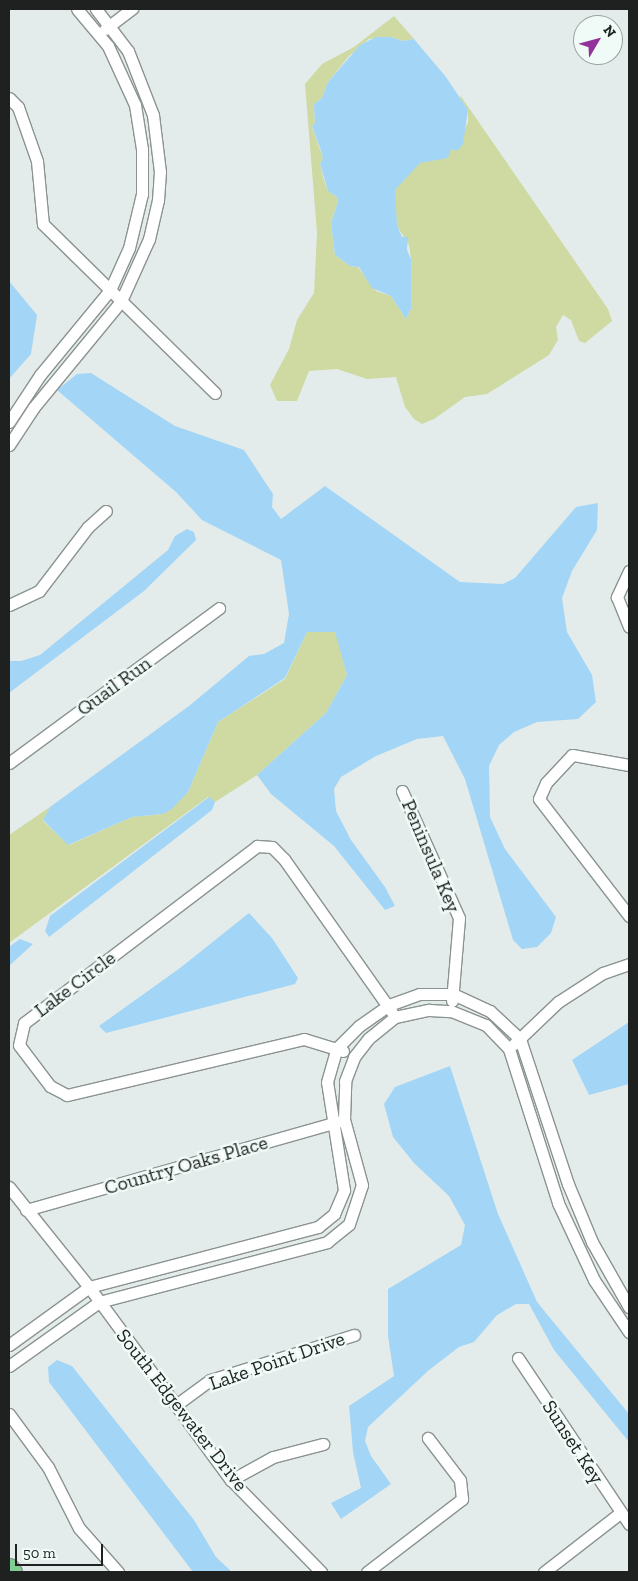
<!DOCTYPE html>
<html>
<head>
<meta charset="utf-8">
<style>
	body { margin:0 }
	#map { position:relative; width:638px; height:1581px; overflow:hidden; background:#e3ecea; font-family:"Zilla Slab",serif }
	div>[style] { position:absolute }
	.green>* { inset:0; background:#cedaa2 }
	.water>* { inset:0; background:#a3d6f6 }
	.roads { filter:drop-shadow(1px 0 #8b9391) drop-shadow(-1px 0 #8b9391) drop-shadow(0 1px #8b9391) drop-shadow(0 -1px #8b9391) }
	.minor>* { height:11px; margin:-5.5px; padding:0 5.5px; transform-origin:5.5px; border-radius:5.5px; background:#fff }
	.primary>* { height:19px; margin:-9.5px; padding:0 9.5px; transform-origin:9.5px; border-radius:9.5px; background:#80cd92 }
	span { translate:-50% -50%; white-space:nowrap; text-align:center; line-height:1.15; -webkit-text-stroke:5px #f0faf7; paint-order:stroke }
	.street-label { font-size:20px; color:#1e2120 }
	.frame { position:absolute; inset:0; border:10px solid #1e2120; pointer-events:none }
	.north { position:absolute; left:573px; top:15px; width:50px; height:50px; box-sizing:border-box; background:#f0faf7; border:1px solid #9ca3a1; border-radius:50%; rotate:53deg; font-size:14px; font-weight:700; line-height:20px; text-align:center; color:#1e2120 }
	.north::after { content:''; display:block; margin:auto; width:18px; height:22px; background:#92329a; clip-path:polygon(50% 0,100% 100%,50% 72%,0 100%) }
	.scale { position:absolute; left:15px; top:1544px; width:88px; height:22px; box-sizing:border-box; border:2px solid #1e2120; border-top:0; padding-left:6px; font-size:15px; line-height:18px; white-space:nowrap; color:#1e2120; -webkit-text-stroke:4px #f0faf7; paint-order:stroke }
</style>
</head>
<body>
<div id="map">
	<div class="green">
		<div style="clip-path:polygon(394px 16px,414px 39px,403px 41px,390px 37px,369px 39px,349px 56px,328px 82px,322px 98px,314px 104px,315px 123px,312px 127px,323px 158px,320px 164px,323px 177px,328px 191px,337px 197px,338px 202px,331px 223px,335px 255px,350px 266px,358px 267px,376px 291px,391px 296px,406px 319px,411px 309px,411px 259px,409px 245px,397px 226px,393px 196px,397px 184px,403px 182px,412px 168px,420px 162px,447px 158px,450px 149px,457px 147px,468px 122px,468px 110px,461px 103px,460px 95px,608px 309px,612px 321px,585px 343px,579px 341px,571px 320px,563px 315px,556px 327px,558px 340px,549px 355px,487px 394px,465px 397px,434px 419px,422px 424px,414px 419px,405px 407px,396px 377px,367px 379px,337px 369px,309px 371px,297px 401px,277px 401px,270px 385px,289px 349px,297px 320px,314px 293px,317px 233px,305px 84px,322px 64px,354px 47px)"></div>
		<div style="clip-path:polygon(307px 632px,336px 632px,347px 675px,326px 713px,257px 775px,215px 802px,208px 797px,9px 943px,9px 835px,50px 807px,43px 821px,69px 845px,132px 817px,163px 814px,188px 792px,218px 722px,285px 679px)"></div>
	</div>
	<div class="water">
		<div style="clip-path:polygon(376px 37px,390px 37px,403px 41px,414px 39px,446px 77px,468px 110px,463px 144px,457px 151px,451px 149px,448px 158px,420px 163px,395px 190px,397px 225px,402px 237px,408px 237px,407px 250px,411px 259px,411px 309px,406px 319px,391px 296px,372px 288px,359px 267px,350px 266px,335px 255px,331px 223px,338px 202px,337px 197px,328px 191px,320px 164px,323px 158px,320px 148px,312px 126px,315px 123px,314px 104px,322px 98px,328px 82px,360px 45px)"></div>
		<div style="clip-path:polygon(9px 281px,37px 315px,31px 354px,9px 379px)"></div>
		<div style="clip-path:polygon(91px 373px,175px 426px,244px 450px,273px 494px,272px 507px,281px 519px,325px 486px,460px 582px,503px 584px,515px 578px,576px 507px,598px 503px,597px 530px,572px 571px,562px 598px,567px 632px,592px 675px,596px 702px,578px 719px,537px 722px,514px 732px,499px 745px,489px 766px,490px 817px,505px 849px,556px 917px,551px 933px,537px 947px,522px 949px,513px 940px,465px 779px,443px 736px,417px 739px,376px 756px,341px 777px,334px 789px,336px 811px,351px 840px,385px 887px,395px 906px,385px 910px,334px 846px,271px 794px,257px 775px,326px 713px,347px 675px,335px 632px,307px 632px,285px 678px,218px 722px,188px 792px,172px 809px,163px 814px,132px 817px,68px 845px,43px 820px,50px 807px,189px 706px,249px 656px,264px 654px,284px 643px,289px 614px,281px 560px,202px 520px,176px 492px,57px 390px,77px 374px)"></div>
		<div style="clip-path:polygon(187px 529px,194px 532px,196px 540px,144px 591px,9px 693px,9px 661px,21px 661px,40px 655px,168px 550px,175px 536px)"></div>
		<div style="clip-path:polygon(209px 797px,215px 802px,212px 810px,49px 937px,45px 931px,50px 916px)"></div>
		<div style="clip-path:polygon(249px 913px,272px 938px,298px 978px,295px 984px,106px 1033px,99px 1026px,180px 968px)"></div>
		<div style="clip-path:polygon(20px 939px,33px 944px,9px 966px,9px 947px)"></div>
		<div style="clip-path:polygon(629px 1022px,629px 1084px,589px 1095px,572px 1060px)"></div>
		<div style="clip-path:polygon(450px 1066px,498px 1214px,537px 1302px,629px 1414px,629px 1442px,554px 1350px,529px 1304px,516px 1304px,497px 1315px,474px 1342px,459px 1347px,429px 1370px,368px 1427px,365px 1441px,371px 1456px,391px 1484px,341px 1519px,331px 1503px,361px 1488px,353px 1452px,349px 1406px,394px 1376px,388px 1336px,388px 1289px,461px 1245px,465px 1225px,449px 1196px,414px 1163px,393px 1137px,384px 1104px,395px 1087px)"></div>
		<div style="clip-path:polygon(57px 1360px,72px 1366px,194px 1520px,216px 1557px,232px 1572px,193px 1572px,49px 1382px,48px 1367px)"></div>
	</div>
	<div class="roads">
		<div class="minor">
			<div style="left:105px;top:29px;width:34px;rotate:-37deg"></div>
			<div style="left:9px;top:98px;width:13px;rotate:45deg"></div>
			<div style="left:18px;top:107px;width:57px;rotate:70.6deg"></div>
			<div style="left:37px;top:161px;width:63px;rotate:84.6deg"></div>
			<div style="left:43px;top:224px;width:241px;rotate:44.5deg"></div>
			<div style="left:9px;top:422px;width:56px;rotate:-56.6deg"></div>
			<div style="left:40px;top:375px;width:110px;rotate:-50.5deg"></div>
			<div style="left:110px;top:290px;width:46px;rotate:-65.7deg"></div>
			<div style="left:129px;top:248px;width:56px;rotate:-76.5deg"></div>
			<div style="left:142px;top:194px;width:45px;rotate:-90deg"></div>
			<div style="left:142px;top:149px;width:45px;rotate:-99deg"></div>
			<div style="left:135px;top:105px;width:65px;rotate:-114.6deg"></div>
			<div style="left:108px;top:46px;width:48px;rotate:-130deg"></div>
			<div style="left:9px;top:445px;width:45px;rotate:-56.7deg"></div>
			<div style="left:34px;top:407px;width:137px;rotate:-50.6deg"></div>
			<div style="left:121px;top:301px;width:68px;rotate:-65.7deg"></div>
			<div style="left:149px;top:239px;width:40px;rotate:-77deg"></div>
			<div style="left:158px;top:200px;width:28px;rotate:-86deg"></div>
			<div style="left:160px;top:172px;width:57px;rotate:-97deg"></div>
			<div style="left:153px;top:115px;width:69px;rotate:-111.3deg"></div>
			<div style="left:128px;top:51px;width:53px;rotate:-127.3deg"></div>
			<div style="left:629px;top:571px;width:29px;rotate:115deg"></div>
			<div style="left:617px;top:597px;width:32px;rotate:68deg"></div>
			<div style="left:9px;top:605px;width:33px;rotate:-25deg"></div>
			<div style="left:39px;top:591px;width:81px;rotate:-52.6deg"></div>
			<div style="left:88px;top:527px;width:24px;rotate:-42deg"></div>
			<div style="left:9px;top:763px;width:261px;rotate:-36.4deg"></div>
			<div style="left:629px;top:765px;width:58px;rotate:-170deg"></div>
			<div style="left:572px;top:755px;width:38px;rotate:133deg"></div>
			<div style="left:546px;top:783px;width:17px;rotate:114deg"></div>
			<div style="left:539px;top:799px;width:148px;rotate:52.4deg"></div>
			<div style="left:402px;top:791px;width:139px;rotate:65.8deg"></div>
			<div style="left:459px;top:918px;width:83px;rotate:94.8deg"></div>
			<div style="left:514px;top:1044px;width:61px;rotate:-43.7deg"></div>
			<div style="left:558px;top:1002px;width:54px;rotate:-32.8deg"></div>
			<div style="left:603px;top:973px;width:28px;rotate:-19deg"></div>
			<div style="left:343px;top:1051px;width:41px;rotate:-162.9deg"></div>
			<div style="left:304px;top:1039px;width:244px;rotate:166.7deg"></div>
			<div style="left:67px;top:1095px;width:19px;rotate:-152deg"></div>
			<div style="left:50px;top:1086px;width:51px;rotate:-127.1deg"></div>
			<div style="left:19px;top:1045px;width:23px;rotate:-77deg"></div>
			<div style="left:24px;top:1023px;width:293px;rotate:-37.2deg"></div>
			<div style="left:257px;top:846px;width:15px;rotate:4deg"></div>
			<div style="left:272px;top:847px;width:17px;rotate:45deg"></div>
			<div style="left:284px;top:859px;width:187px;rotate:54.8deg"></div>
			<div style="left:9px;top:1187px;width:128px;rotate:51.3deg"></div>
			<div style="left:89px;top:1287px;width:240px;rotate:53.7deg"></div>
			<div style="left:231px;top:1480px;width:129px;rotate:45.6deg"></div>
			<div style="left:26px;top:1210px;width:324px;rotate:-15.8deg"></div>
			<div style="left:9px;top:1345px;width:99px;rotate:-35.9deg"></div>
			<div style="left:89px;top:1287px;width:237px;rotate:-14.7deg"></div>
			<div style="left:318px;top:1227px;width:21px;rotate:-39deg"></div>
			<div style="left:334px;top:1214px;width:26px;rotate:-67deg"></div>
			<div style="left:344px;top:1190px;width:109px;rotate:-98.9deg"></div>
			<div style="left:327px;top:1082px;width:35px;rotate:-74deg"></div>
			<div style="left:337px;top:1048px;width:31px;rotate:-45deg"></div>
			<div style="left:359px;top:1026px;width:37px;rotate:-35deg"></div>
			<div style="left:389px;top:1005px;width:32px;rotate:-20deg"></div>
			<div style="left:419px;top:994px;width:34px"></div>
			<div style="left:453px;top:994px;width:41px;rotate:24.7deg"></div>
			<div style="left:490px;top:1011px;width:41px;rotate:43deg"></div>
			<div style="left:520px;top:1039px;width:153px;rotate:71.7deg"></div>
			<div style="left:568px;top:1184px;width:63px;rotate:67.5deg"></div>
			<div style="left:592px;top:1242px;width:75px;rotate:60.4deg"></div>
			<div style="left:518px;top:1358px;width:200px;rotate:56.2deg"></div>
			<div style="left:9px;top:1366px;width:110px;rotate:-35.4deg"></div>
			<div style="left:99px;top:1302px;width:236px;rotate:-14.7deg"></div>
			<div style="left:327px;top:1242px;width:28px;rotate:-39deg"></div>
			<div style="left:349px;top:1224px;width:41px;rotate:-71.6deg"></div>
			<div style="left:362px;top:1185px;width:68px;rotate:-105.3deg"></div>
			<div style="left:344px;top:1119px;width:38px;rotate:-88deg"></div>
			<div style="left:345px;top:1081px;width:26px;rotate:-69deg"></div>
			<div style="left:354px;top:1057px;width:24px;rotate:-52deg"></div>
			<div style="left:369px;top:1038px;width:33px;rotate:-39deg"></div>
			<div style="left:395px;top:1017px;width:35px;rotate:-12deg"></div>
			<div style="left:429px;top:1010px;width:22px;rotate:3deg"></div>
			<div style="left:451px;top:1011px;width:38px;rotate:22deg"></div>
			<div style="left:486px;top:1025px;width:33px;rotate:46deg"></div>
			<div style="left:509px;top:1049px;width:162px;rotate:72.3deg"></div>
			<div style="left:558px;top:1203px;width:85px;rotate:64.9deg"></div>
			<div style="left:594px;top:1280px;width:63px;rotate:56.1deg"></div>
			<div style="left:176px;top:1405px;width:42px;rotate:-36.3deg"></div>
			<div style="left:210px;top:1380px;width:151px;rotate:-17.4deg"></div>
			<div style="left:9px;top:1414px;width:66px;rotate:53.7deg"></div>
			<div style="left:48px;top:1467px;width:68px;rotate:63.1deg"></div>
			<div style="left:79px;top:1528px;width:59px;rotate:48.4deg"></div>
			<div style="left:231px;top:1480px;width:48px;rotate:-28.7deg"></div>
			<div style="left:273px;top:1457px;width:52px;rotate:-14.6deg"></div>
			<div style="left:367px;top:1572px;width:120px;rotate:-37.5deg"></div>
			<div style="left:462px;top:1499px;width:19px;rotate:-96deg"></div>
			<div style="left:460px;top:1480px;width:53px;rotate:-127.3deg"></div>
			<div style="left:544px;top:1572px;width:96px;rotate:-37.8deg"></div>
		</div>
		<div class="primary">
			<div style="left:9px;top:1568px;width:5px;rotate:53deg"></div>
		</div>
	</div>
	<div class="street-label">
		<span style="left:114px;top:686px;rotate:-36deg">Quail Run</span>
		<span style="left:431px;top:856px;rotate:67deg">Peninsula Key</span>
		<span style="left:75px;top:984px;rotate:-37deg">Lake Circle</span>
		<span style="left:186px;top:1165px;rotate:-16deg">Country Oaks Place</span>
		<span style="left:277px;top:1361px;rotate:-19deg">Lake Point Drive</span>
		<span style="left:182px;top:1410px;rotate:52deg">South Edgewater Drive</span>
		<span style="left:573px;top:1442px;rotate:57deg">Sunset Key</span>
	</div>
	<div class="frame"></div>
	<div class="north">N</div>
	<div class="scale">50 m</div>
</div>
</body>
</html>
